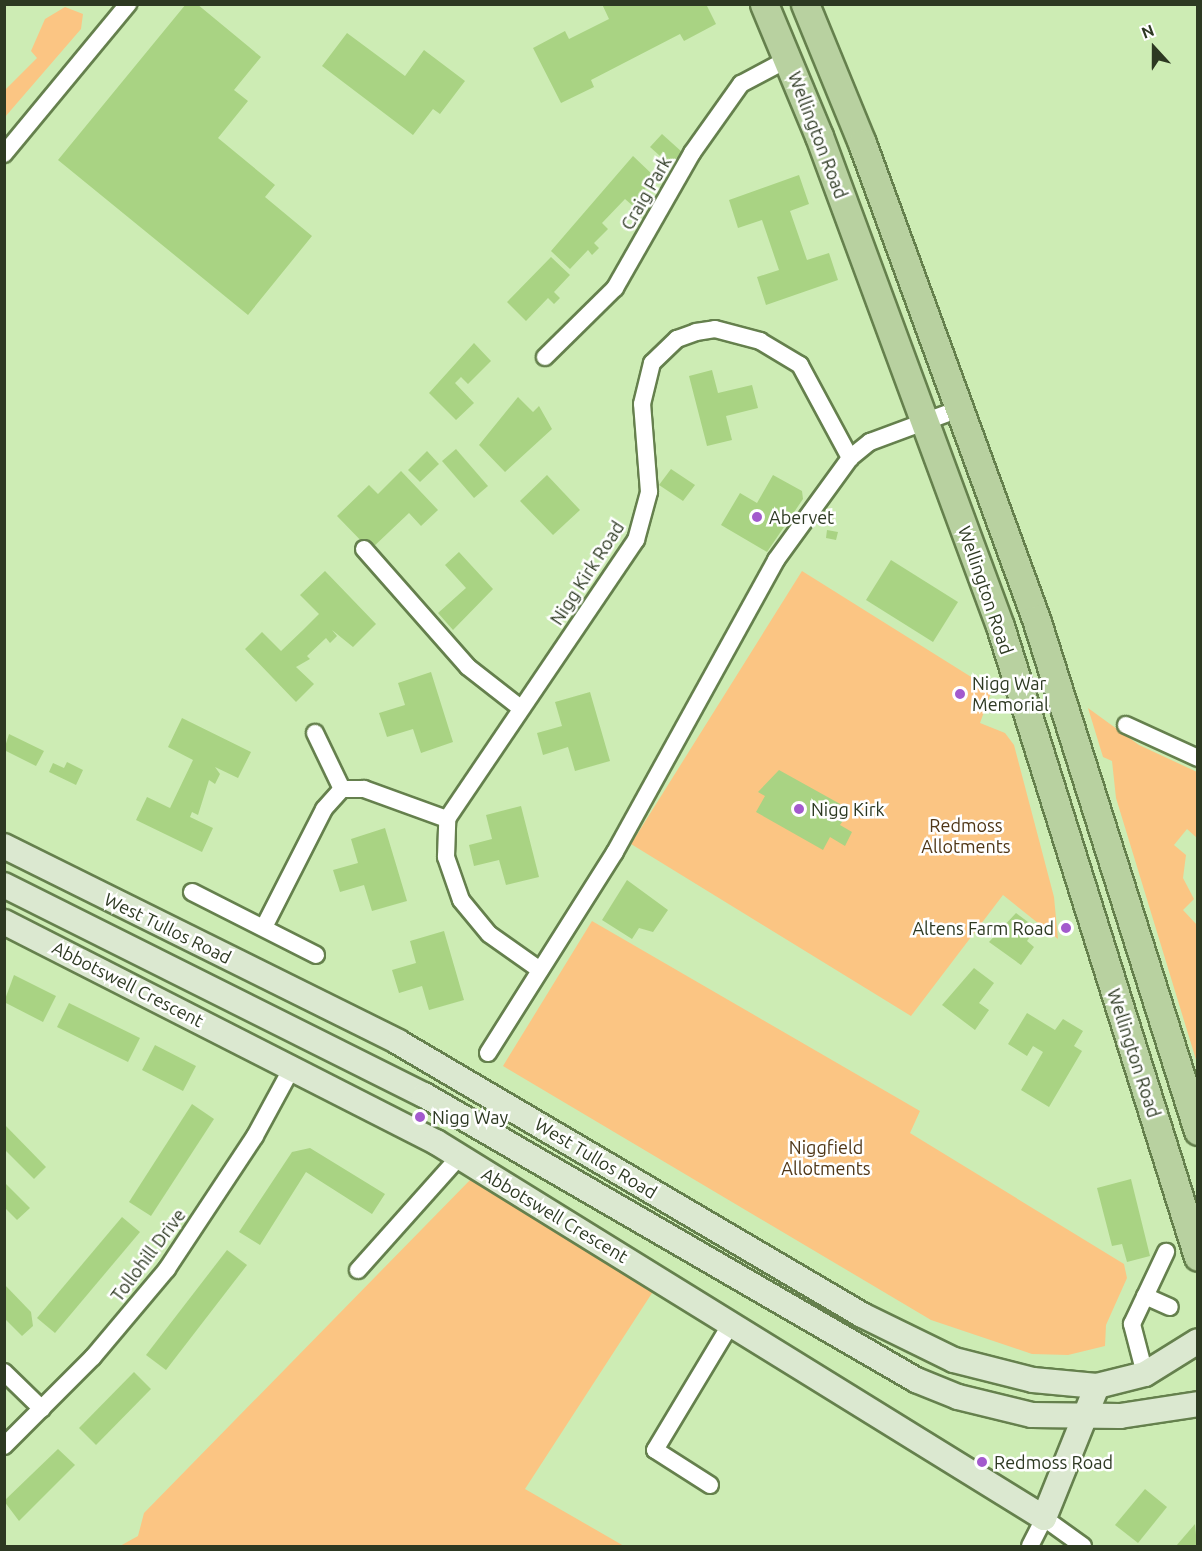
<!DOCTYPE html>
<html>
<head>
<meta charset="utf-8">
<style>
	body { margin:0 }
	#map { position:relative; width:1202px; height:1551px; overflow:hidden; background:#cdecb4; font-family:Ubuntu,sans-serif }
	div>[style] { position:absolute }
	.green>* { inset:0; background:#fbc583 }
	.building>* { inset:0; background:#a9d383 }
	.roads { filter:drop-shadow(2px 0 #65804d) drop-shadow(-2px 0 #65804d) drop-shadow(0 2px #65804d) drop-shadow(0 -2px #65804d) }
	.street>* { height:16px; margin:-8px; padding:0 8px; transform-origin:8px; border-radius:8px; background:#fff }
	.secondary>* { height:24px; margin:-12px; padding:0 12px; transform-origin:12px; border-radius:12px; background:#dbe8d0 }
	.primary>* { height:27px; margin:-13.5px; padding:0 13.5px; transform-origin:13.5px; border-radius:13.5px; background:#b8d1a0 }
	.dots>* { width:16px; height:16px; translate:-50% -50%; box-sizing:border-box; border:3px solid #fff; border-radius:50% }
	span { translate:-50% -50%; white-space:nowrap; text-align:center; line-height:1.15; -webkit-text-stroke:5px #fff; paint-order:stroke }
	.street-label { font-size:18px; color:#2d3922 }
	.poi-label { font-size:18px; color:#2d3922 }
	.left { translate:0 -50%; text-align:left }
	.right { translate:-100% -50%; text-align:right }
	.park-label { font-size:18px; color:#4f3616 }
	.frame { position:absolute; inset:0; border:6px solid #2d3922; pointer-events:none }
	.north { position:absolute; left:1124px; top:18px; width:60px; height:60px; -webkit-text-stroke:4px #fff; paint-order:stroke; rotate:339deg; font-size:16px; font-weight:700; line-height:24px; text-align:center; color:#2d3922 }
	.north::after { content:''; display:block; margin:auto; width:21px; height:27px; background:#2d3922; clip-path:polygon(50% 0,100% 100%,50% 72%,0 100%) }
</style>
</head>
<body>
<div id="map">
	<div class="green">
		<div style="clip-path:polygon(65px 7px,83px 14px,81px 29px,5px 117px,5px 90px,37px 58px,31px 51px,45px 19px)"></div>
		<div style="clip-path:polygon(802px 571px,992px 690px,980px 723px,1005px 733px,1014px 745px,1054px 897px,1058px 939px,1003px 895px,911px 1016px,631px 844px)"></div>
		<div style="clip-path:polygon(1088px 708px,1139px 745px,1197px 772px,1197px 838px,1187px 829px,1174px 845px,1186px 855px,1183px 878px,1194px 899px,1183px 910px,1197px 925px,1197px 1063px,1116px 798px,1112px 761px,1103px 757px)"></div>
		<div style="clip-path:polygon(592px 921px,920px 1111px,910px 1133px,1124px 1264px,1127px 1278px,1106px 1325px,1105px 1346px,1068px 1355px,1032px 1354px,931px 1320px,503px 1066px)"></div>
		<div style="clip-path:polygon(471px 1179px,654px 1290px,525px 1489px,624px 1546px,120px 1546px,138px 1536px,144px 1513px)"></div>
	</div>
	<div class="building">
		<div style="clip-path:polygon(186px 4px,197px 4px,261px 57px,234px 90px,248px 101px,218px 138px,275px 185px,265px 197px,312px 236px,248px 315px,58px 160px)"></div>
		<div style="clip-path:polygon(602px 4px,706px 4px,716px 24px,684px 41px,680px 34px,591px 80px,594px 87px,561px 103px,533px 48px,565px 31px,569px 39px,609px 19px)"></div>
		<div style="clip-path:polygon(347px 33px,405px 76px,424px 50px,465px 81px,440px 114px,433px 109px,413px 135px,322px 66px)"></div>
		<div style="clip-path:polygon(662px 134px,682px 152px,670px 165px,650px 147px)"></div>
		<div style="clip-path:polygon(633px 156px,654px 176px,633px 206px,625px 199px,602px 223px,608px 229px,594px 243px,599px 248px,592px 255px,588px 250px,570px 269px,551px 251px)"></div>
		<div style="clip-path:polygon(799px 175px,809px 204px,790px 211px,807px 260px,829px 253px,838px 280px,766px 305px,757px 277px,779px 270px,762px 220px,738px 228px,729px 200px)"></div>
		<div style="clip-path:polygon(551px 257px,570px 275px,554px 292px,560px 298px,554px 304px,548px 298px,526px 321px,507px 302px)"></div>
		<div style="clip-path:polygon(474px 343px,491px 361px,468px 384px,461px 377px,455px 383px,474px 403px,456px 420px,429px 393px)"></div>
		<div style="clip-path:polygon(712px 370px,718px 393px,752px 385px,758px 408px,726px 416px,732px 440px,707px 446px,689px 376px)"></div>
		<div style="clip-path:polygon(518px 397px,533px 412px,539px 406px,552px 429px,505px 472px,479px 445px)"></div>
		<div style="clip-path:polygon(456px 449px,488px 486px,474px 498px,442px 461px)"></div>
		<div style="clip-path:polygon(427px 451px,439px 464px,420px 482px,408px 470px)"></div>
		<div style="clip-path:polygon(671px 469px,695px 485px,683px 501px,659px 485px)"></div>
		<div style="clip-path:polygon(401px 471px,438px 510px,421px 526px,409px 513px,370px 550px,337px 516px,369px 485px,378px 494px)"></div>
		<div style="clip-path:polygon(547px 475px,580px 510px,553px 535px,520px 501px)"></div>
		<div style="clip-path:polygon(773px 475px,802px 491px,803px 499px,767px 552px,721px 525px,740px 493px,757px 503px)"></div>
		<div style="clip-path:polygon(827px 530px,838px 532px,836px 540px,826px 538px)"></div>
		<div style="clip-path:polygon(459px 552px,493px 589px,453px 630px,438px 613px,466px 588px,445px 565px)"></div>
		<div style="clip-path:polygon(891px 560px,958px 602px,933px 642px,866px 600px)"></div>
		<div style="clip-path:polygon(325px 571px,376px 624px,353px 647px,332px 630px,337px 636px,330px 643px,326px 638px,307px 656px,310px 659px,296px 667px,314px 684px,296px 702px,245px 649px,262px 632px,281px 651px,303px 630px,319px 614px,300px 595px)"></div>
		<div style="clip-path:polygon(431px 672px,453px 742px,421px 753px,413px 729px,387px 737px,379px 713px,405px 705px,398px 683px)"></div>
		<div style="clip-path:polygon(590px 692px,610px 761px,575px 771px,568px 747px,543px 755px,537px 733px,562px 726px,555px 702px)"></div>
		<div style="clip-path:polygon(182px 718px,251px 752px,238px 778px,215px 767px,220px 774px,215px 784px,209px 780px,198px 815px,192px 812px,190px 817px,213px 828px,202px 852px,136px 820px,147px 797px,170px 808px,193px 760px,168px 747px)"></div>
		<div style="clip-path:polygon(9px 734px,44px 751px,36px 766px,4px 750px)"></div>
		<div style="clip-path:polygon(67px 762px,83px 770px,76px 785px,49px 772px,53px 763px,64px 768px)"></div>
		<div style="clip-path:polygon(779px 770px,842px 805px,836px 814px,844px 819px,840px 825px,852px 832px,845px 846px,830px 837px,823px 850px,756px 812px,765px 796px,758px 792px)"></div>
		<div style="clip-path:polygon(521px 806px,539px 877px,506px 885px,499px 860px,474px 866px,469px 845px,492px 839px,486px 815px)"></div>
		<div style="clip-path:polygon(385px 828px,407px 901px,372px 911px,364px 885px,340px 892px,333px 870px,358px 863px,351px 839px)"></div>
		<div style="clip-path:polygon(627px 880px,668px 910px,653px 932px,639px 928px,632px 939px,602px 920px)"></div>
		<div style="clip-path:polygon(1016px 913px,1036px 928px,1027px 941px,1034px 947px,1021px 965px,989px 942px)"></div>
		<div style="clip-path:polygon(444px 931px,464px 1000px,429px 1010px,422px 986px,399px 993px,392px 970px,416px 963px,410px 941px)"></div>
		<div style="clip-path:polygon(974px 968px,994px 983px,979px 1003px,989px 1010px,975px 1030px,942px 1005px)"></div>
		<div style="clip-path:polygon(14px 975px,56px 996px,43px 1022px,4px 1002px)"></div>
		<div style="clip-path:polygon(69px 1003px,140px 1038px,128px 1062px,57px 1027px)"></div>
		<div style="clip-path:polygon(1027px 1013px,1055px 1030px,1063px 1019px,1083px 1031px,1074px 1046px,1082px 1051px,1049px 1107px,1021px 1090px,1043px 1052px,1033px 1046px,1027px 1056px,1008px 1044px)"></div>
		<div style="clip-path:polygon(155px 1045px,196px 1066px,183px 1091px,142px 1070px)"></div>
		<div style="clip-path:polygon(192px 1104px,214px 1119px,151px 1216px,129px 1202px)"></div>
		<div style="clip-path:polygon(4px 1124px,46px 1167px,34px 1179px,4px 1149px)"></div>
		<div style="clip-path:polygon(310px 1148px,385px 1194px,372px 1214px,306px 1172px,260px 1245px,239px 1232px,292px 1152px)"></div>
		<div style="clip-path:polygon(1131px 1179px,1150px 1256px,1127px 1262px,1122px 1244px,1112px 1246px,1097px 1188px)"></div>
		<div style="clip-path:polygon(4px 1182px,30px 1208px,17px 1220px,4px 1207px)"></div>
		<div style="clip-path:polygon(122px 1217px,140px 1232px,55px 1333px,37px 1318px)"></div>
		<div style="clip-path:polygon(227px 1250px,247px 1265px,166px 1370px,146px 1355px)"></div>
		<div style="clip-path:polygon(4px 1284px,31px 1312px,33px 1326px,22px 1336px,4px 1318px)"></div>
		<div style="clip-path:polygon(134px 1372px,151px 1389px,96px 1445px,79px 1428px)"></div>
		<div style="clip-path:polygon(58px 1449px,75px 1465px,19px 1521px,4px 1501px)"></div>
		<div style="clip-path:polygon(1145px 1489px,1167px 1507px,1138px 1543px,1115px 1525px)"></div>
		<div style="clip-path:polygon(1195px 1524px,1197px 1546px,1176px 1546px)"></div>
	</div>
	<div class="roads">
		<div class="street">
			<div style="left:4px;top:154px;width:195px;rotate:-50.4deg"></div>
			<div style="left:545px;top:357px;width:98px;rotate:-44.6deg"></div>
			<div style="left:615px;top:288px;width:155px;rotate:-60.3deg"></div>
			<div style="left:692px;top:153px;width:85px;rotate:-54.6deg"></div>
			<div style="left:741px;top:84px;width:53px;rotate:-28deg"></div>
			<div style="left:364px;top:549px;width:157px;rotate:48.6deg"></div>
			<div style="left:468px;top:667px;width:63px;rotate:38deg"></div>
			<div style="left:1126px;top:725px;width:79px;rotate:24.6deg"></div>
			<div style="left:315px;top:733px;width:62px;rotate:64.3deg"></div>
			<div style="left:192px;top:892px;width:139px;rotate:26.9deg"></div>
			<div style="left:264px;top:927px;width:132px;rotate:-63deg"></div>
			<div style="left:324px;top:809px;width:27px;rotate:-48deg"></div>
			<div style="left:342px;top:789px;width:22px"></div>
			<div style="left:364px;top:789px;width:88px;rotate:19.9deg"></div>
			<div style="left:540px;top:970px;width:62px;rotate:-144.8deg"></div>
			<div style="left:489px;top:934px;width:44px;rotate:-129.5deg"></div>
			<div style="left:461px;top:900px;width:46px;rotate:-109.2deg"></div>
			<div style="left:446px;top:857px;width:38px;rotate:-88deg"></div>
			<div style="left:447px;top:819px;width:337px;rotate:-55.9deg"></div>
			<div style="left:636px;top:540px;width:50px;rotate:-74.8deg"></div>
			<div style="left:649px;top:492px;width:88px;rotate:-94.5deg"></div>
			<div style="left:642px;top:404px;width:42px;rotate:-76.3deg"></div>
			<div style="left:652px;top:363px;width:35px;rotate:-44deg"></div>
			<div style="left:677px;top:339px;width:20px;rotate:-20deg"></div>
			<div style="left:696px;top:332px;width:19px;rotate:-9deg"></div>
			<div style="left:715px;top:329px;width:47px;rotate:14.9deg"></div>
			<div style="left:760px;top:341px;width:47px;rotate:31deg"></div>
			<div style="left:800px;top:365px;width:106px;rotate:61.7deg"></div>
			<div style="left:488px;top:1053px;width:238px;rotate:-57.7deg"></div>
			<div style="left:615px;top:852px;width:333px;rotate:-61.1deg"></div>
			<div style="left:776px;top:560px;width:126px;rotate:-54deg"></div>
			<div style="left:850px;top:458px;width:26px;rotate:-39deg"></div>
			<div style="left:870px;top:442px;width:92px;rotate:-20.4deg"></div>
			<div style="left:358px;top:1270px;width:152px;rotate:-48.2deg"></div>
			<div style="left:1145px;top:1296px;width:27px;rotate:24deg"></div>
			<div style="left:4px;top:1372px;width:53px;rotate:44.2deg"></div>
			<div style="left:1145px;top:1374px;width:52px;rotate:-104.6deg"></div>
			<div style="left:1132px;top:1324px;width:80px;rotate:-64.7deg"></div>
			<div style="left:4px;top:1446px;width:126px;rotate:-45deg"></div>
			<div style="left:93px;top:1357px;width:115px;rotate:-49.9deg"></div>
			<div style="left:167px;top:1269px;width:159px;rotate:-56.5deg"></div>
			<div style="left:255px;top:1136px;width:80px;rotate:-61.5deg"></div>
			<div style="left:710px;top:1485px;width:65px;rotate:-147.5deg"></div>
			<div style="left:655px;top:1450px;width:149px;rotate:-59deg"></div>
			<div style="left:1030px;top:1546px;width:31px;rotate:-63deg"></div>
			<div style="left:1044px;top:1518px;width:48px;rotate:35.7deg"></div>
		</div>
		<div class="secondary">
			<div style="left:4px;top:846px;width:440px;rotate:26.4deg"></div>
			<div style="left:398px;top:1042px;width:538px;rotate:30.47deg"></div>
			<div style="left:862px;top:1315px;width:102px;rotate:26.1deg"></div>
			<div style="left:954px;top:1360px;width:81px;rotate:14.2deg"></div>
			<div style="left:1033px;top:1380px;width:64px;rotate:5.4deg"></div>
			<div style="left:1097px;top:1386px;width:49px;rotate:-14deg"></div>
			<div style="left:1145px;top:1374px;width:62px;rotate:-31.9deg"></div>
			<div style="left:4px;top:885px;width:470px;rotate:26.6deg"></div>
			<div style="left:424px;top:1095px;width:569px;rotate:30.08deg"></div>
			<div style="left:916px;top:1380px;width:45px;rotate:22deg"></div>
			<div style="left:958px;top:1397px;width:76px;rotate:13.7deg"></div>
			<div style="left:1032px;top:1415px;width:88px;rotate:0.7deg"></div>
			<div style="left:1120px;top:1416px;width:79px;rotate:-8.7deg"></div>
			<div style="left:4px;top:922px;width:485px;rotate:27deg"></div>
			<div style="left:436px;top:1142px;width:715px;rotate:31.73deg"></div>
			<div style="left:1044px;top:1518px;width:142px;rotate:-68.1deg"></div>
		</div>
		<div class="primary">
			<div style="left:764px;top:4px;width:143px;rotate:67.4deg"></div>
			<div style="left:819px;top:136px;width:522px;rotate:69.73deg"></div>
			<div style="left:1000px;top:626px;width:661px;rotate:72.58deg"></div>
			<div style="left:805px;top:4px;width:150px;rotate:67.7deg"></div>
			<div style="left:862px;top:143px;width:507px;rotate:69.92deg"></div>
			<div style="left:1036px;top:619px;width:537px;rotate:72.44deg"></div>
		</div>
	</div>
	<div class="dots">
		<div style="left:757px;top:517px;background:#a35acd"></div>
		<div style="left:960px;top:694px;background:#a35acd"></div>
		<div style="left:799px;top:809px;background:#a35acd"></div>
		<div style="left:1066px;top:928px;background:#a35acd"></div>
		<div style="left:420px;top:1117px;background:#a35acd"></div>
		<div style="left:982px;top:1462px;background:#a35acd"></div>
	</div>
	<div class="street-label">
		<span style="left:818px;top:135px;rotate:69deg">Wellington Road</span>
		<span style="left:646px;top:193px;rotate:-60deg">Craig Park</span>
		<span style="left:587px;top:573px;rotate:-57deg">Nigg Kirk Road</span>
		<span style="left:986px;top:590px;rotate:71deg">Wellington Road</span>
		<span style="left:168px;top:928px;rotate:26deg">West Tullos Road</span>
		<span style="left:128px;top:984px;rotate:27deg">Abbotswell Crescent</span>
		<span style="left:1134px;top:1053px;rotate:72deg">Wellington Road</span>
		<span style="left:596px;top:1158px;rotate:31deg">West Tullos Road</span>
		<span style="left:555px;top:1215px;rotate:31deg">Abbotswell Crescent</span>
		<span style="left:148px;top:1255px;rotate:-53deg">Tollohill Drive</span>
	</div>
	<div class="poi-label">
		<span class="left" style="left:769px;top:517px">Abervet</span>
		<span class="left" style="left:972px;top:694px">Nigg War<br>Memorial</span>
		<span class="left" style="left:811px;top:809px">Nigg Kirk</span>
		<span class="right" style="left:1054px;top:928px">Altens Farm Road</span>
		<span class="left" style="left:432px;top:1117px">Nigg Way</span>
		<span class="left" style="left:994px;top:1462px">Redmoss Road</span>
	</div>
	<div class="park-label">
		<span style="left:966px;top:836px">Redmoss<br>Allotments</span>
		<span style="left:826px;top:1158px">Niggfield<br>Allotments</span>
	</div>
	<div class="frame"></div>
	<div class="north">N</div>
</div>
</body>
</html>
